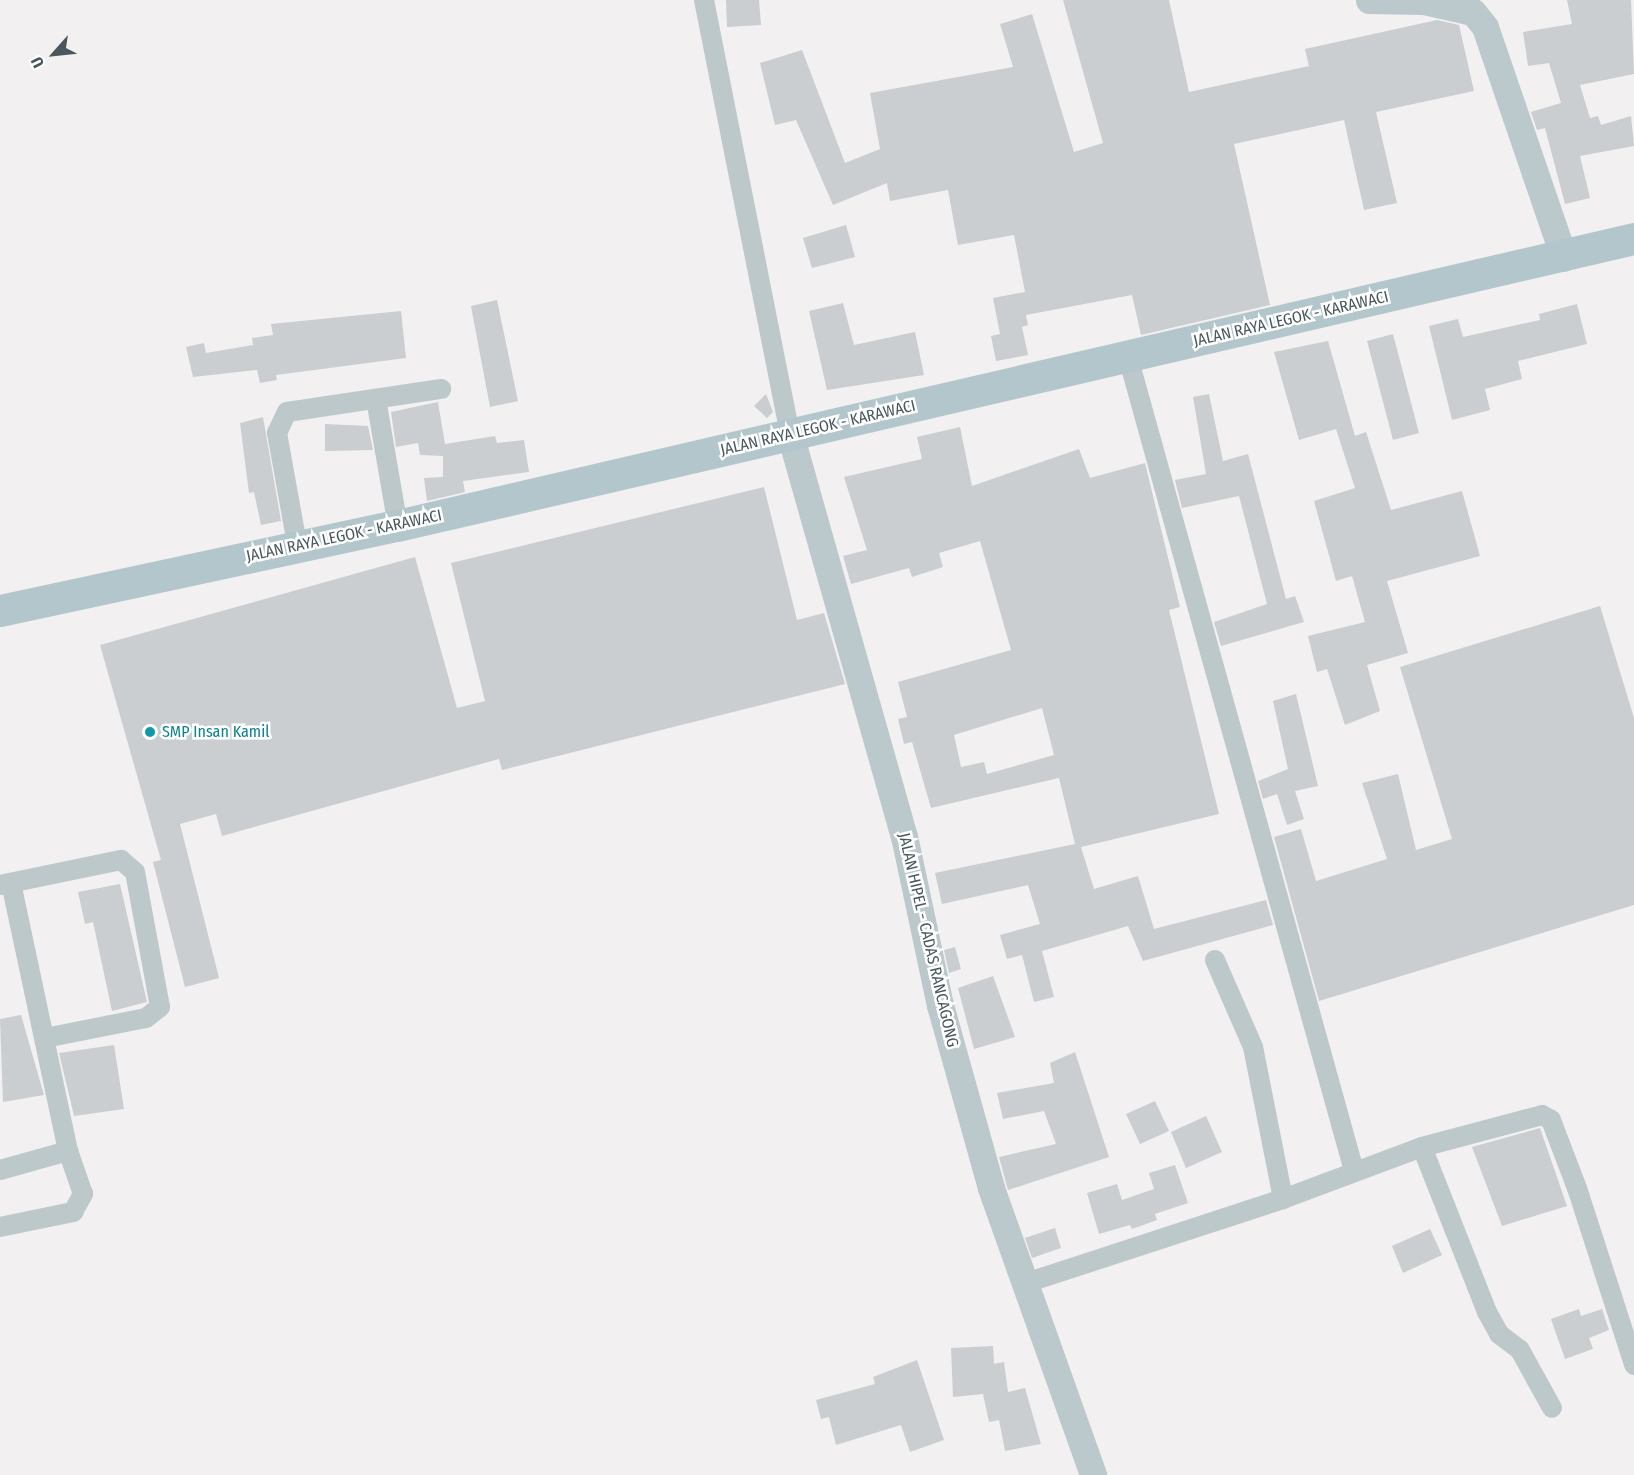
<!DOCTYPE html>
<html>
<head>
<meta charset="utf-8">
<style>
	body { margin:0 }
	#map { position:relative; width:1634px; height:1475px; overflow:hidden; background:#f2f0f0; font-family:"Fira Sans Condensed",sans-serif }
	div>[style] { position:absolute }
	.building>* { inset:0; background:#caced0 }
	.street>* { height:20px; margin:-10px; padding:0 10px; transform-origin:10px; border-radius:10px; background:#bdc8cb }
	.secondary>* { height:27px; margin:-13.5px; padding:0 13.5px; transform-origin:13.5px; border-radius:13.5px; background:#bbc8cc }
	.primary>* { height:32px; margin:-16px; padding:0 16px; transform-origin:16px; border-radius:16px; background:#b2c6cb }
	.dots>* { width:16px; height:16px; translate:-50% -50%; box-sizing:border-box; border:3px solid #fff; border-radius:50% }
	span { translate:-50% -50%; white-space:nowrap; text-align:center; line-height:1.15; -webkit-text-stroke:5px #fff; paint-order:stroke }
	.street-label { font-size:16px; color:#4a585b }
	.culture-label { font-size:16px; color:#0d838f }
	.left { translate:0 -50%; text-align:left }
	.north { position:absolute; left:24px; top:24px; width:60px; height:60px; -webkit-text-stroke:4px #fff; paint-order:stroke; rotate:243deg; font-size:16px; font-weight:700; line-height:24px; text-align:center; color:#4a585b }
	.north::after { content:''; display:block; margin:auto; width:21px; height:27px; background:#4a585b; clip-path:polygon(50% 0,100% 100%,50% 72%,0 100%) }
</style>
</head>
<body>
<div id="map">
	<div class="building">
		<div style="clip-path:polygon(726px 0,759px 0,761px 25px,727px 27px)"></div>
		<div style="clip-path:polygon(1063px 0,1169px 0,1189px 92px,1309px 66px,1305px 49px,1437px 20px,1459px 25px,1474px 91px,1376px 112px,1397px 203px,1364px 210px,1344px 120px,1234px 144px,1270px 305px,1141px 335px,1132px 295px,1026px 315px,1028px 325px,1022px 327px,1028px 355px,996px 361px,991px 336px,1000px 334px,993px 298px,1025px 292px,1014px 235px,958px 245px,948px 190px,890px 201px,887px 183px,833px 205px,796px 120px,775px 125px,760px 63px,802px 50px,845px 163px,880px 149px,870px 93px,1013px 67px,1000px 24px,1032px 14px,1074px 152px,1103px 143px)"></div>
		<div style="clip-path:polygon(1567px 0,1631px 0,1634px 74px,1580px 85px,1590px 118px,1598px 116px,1601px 125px,1631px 116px,1634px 146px,1580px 156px,1590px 198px,1565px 204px,1545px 128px,1537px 130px,1531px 112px,1561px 103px,1549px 63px,1528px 66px,1523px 32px,1572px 24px)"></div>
		<div style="clip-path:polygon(846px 225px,855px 257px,812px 268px,803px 238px)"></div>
		<div style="clip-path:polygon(497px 300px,518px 401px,490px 407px,471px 306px)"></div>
		<div style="clip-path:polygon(843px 303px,854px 345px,915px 332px,924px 375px,827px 390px,809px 311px)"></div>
		<div style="clip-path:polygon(1577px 304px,1587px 344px,1518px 361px,1522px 379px,1485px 389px,1490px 410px,1452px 420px,1429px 326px,1458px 319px,1463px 337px,1540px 320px,1539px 314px)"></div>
		<div style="clip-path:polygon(401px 311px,406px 358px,276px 375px,277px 380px,260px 383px,257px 370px,193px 377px,186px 347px,204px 343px,206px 353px,253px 345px,252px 338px,273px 335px,271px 324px)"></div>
		<div style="clip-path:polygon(1393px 334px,1419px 433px,1393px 440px,1367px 341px)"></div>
		<div style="clip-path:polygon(1328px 341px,1355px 436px,1366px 432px,1391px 510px,1462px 491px,1480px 556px,1387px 581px,1408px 653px,1367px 665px,1380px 711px,1345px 725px,1327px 669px,1317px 672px,1308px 636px,1365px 622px,1352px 576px,1336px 581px,1314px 501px,1355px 488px,1336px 429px,1299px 440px,1274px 352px)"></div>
		<div style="clip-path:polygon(766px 394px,773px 412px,767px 418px,754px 406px)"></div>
		<div style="clip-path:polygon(1209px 394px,1223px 461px,1248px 454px,1286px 599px,1295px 596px,1304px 622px,1221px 646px,1214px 622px,1267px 604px,1239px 496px,1182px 508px,1175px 480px,1206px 474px,1193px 397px)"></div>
		<div style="clip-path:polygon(438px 402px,445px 444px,495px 436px,497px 443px,524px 440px,529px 472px,463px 481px,465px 492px,427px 501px,424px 478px,443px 477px,443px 456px,420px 455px,418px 443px,396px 447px,391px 412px)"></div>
		<div style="clip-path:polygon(263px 417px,281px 521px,261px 525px,254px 492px,249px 493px,240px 423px)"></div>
		<div style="clip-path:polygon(325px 424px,368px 426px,373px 450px,325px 451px)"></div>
		<div style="clip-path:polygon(evenodd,960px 427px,972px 486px,1079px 449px,1090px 478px,1145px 463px,1180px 607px,1169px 610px,1219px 814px,1081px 847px,1094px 889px,1138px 876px,1154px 929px,1266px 900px,1273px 925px,1143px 961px,1128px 926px,1042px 951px,1054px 997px,1034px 1002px,1022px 955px,1007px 959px,1000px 935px,1040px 924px,1028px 885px,942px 904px,935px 873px,1075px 844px,1059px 778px,931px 808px,912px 742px,904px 744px,898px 719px,907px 717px,898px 682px,1011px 650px,980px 541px,939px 553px,943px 567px,912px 577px,909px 568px,851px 584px,843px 556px,867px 550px,844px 477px,922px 459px,917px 437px,960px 427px,1042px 708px,1054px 755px,987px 774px,984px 762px,961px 767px,954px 735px,1042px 708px)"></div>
		<div style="clip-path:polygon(764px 487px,797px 620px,824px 613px,845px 684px,502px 770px,499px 759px,222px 836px,216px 814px,180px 824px,219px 978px,185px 987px,153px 862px,161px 860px,100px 645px,415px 557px,457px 708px,485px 701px,451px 563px)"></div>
		<div style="clip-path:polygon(1600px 606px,1634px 718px,1634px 905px,1319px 1001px,1274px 837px,1301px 829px,1316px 881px,1387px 859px,1362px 783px,1398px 774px,1416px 850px,1452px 839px,1400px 667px)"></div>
		<div style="clip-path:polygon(1296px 694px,1318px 786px,1295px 791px,1304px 819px,1287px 825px,1277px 794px,1263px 799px,1258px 781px,1288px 769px,1273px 701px)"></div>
		<div style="clip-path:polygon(120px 884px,147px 1002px,112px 1011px,93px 922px,85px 924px,78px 892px)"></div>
		<div style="clip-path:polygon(955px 947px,961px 969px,949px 973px,944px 950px)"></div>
		<div style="clip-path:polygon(993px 976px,1015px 1037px,974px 1049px,958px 988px)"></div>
		<div style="clip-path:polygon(21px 1015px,44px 1095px,3px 1102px,0 1019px)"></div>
		<div style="clip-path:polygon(114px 1045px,124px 1109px,74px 1116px,59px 1053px)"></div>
		<div style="clip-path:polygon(1075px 1052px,1109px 1157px,1008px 1190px,999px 1157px,1056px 1144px,1044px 1111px,1003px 1119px,997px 1093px,1054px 1083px,1050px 1063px)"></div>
		<div style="clip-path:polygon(1155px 1101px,1169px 1131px,1140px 1144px,1126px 1114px)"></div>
		<div style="clip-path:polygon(1206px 1116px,1222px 1152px,1186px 1168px,1171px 1132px)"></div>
		<div style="clip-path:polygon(1540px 1128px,1567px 1206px,1502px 1226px,1472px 1147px)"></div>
		<div style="clip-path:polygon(1175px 1165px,1188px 1203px,1155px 1214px,1157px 1220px,1132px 1229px,1130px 1225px,1099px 1234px,1087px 1193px,1117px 1184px,1122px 1200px,1154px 1189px,1149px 1173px)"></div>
		<div style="clip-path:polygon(1055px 1228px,1061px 1248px,1032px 1258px,1025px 1238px)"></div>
		<div style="clip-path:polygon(1430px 1229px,1442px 1255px,1403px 1273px,1392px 1246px)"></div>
		<div style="clip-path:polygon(1579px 1309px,1581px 1316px,1602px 1309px,1609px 1330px,1589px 1338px,1593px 1349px,1565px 1359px,1551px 1319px)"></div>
		<div style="clip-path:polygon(993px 1346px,994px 1364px,1004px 1362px,1008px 1392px,1025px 1388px,1041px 1444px,1005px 1451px,999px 1420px,989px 1422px,983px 1394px,953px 1397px,951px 1348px)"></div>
		<div style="clip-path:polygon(917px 1360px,944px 1440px,910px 1452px,901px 1425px,836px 1445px,829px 1417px,821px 1419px,816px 1400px,875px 1384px,873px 1377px)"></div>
	</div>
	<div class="street">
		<div style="left:704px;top:0;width:442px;rotate:78.8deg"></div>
		<div style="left:1128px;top:357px;width:845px;rotate:74.48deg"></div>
		<div style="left:376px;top:399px;width:129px;rotate:80.2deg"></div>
		<div style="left:297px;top:544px;width:113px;rotate:-100.2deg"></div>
		<div style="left:277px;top:433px;width:23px;rotate:-65deg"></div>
		<div style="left:287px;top:412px;width:156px;rotate:-8.5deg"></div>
		<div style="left:0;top:885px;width:124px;rotate:-11.7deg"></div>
		<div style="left:121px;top:860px;width:18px;rotate:41deg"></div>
		<div style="left:135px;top:872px;width:137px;rotate:79.5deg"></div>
		<div style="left:160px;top:1007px;width:18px;rotate:142deg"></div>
		<div style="left:146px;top:1018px;width:103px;rotate:168.8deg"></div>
		<div style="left:1215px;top:960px;width:95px;rotate:66.4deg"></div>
		<div style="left:1253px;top:1047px;width:155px;rotate:78.8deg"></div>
		<div style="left:1422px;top:1147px;width:177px;rotate:68.5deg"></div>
		<div style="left:1487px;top:1312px;width:25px;rotate:61deg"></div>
		<div style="left:1499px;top:1334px;width:26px;rotate:37deg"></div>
		<div style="left:1520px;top:1350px;width:66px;rotate:61.1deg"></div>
		<div style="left:0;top:1170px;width:71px;rotate:-15.6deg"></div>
		<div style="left:0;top:1227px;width:75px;rotate:-11.6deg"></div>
		<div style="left:73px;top:1212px;width:21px;rotate:-61deg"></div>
		<div style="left:83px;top:1194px;width:46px;rotate:-109.2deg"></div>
		<div style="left:68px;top:1151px;width:274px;rotate:-102deg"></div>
		<div style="left:1023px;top:1284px;width:274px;rotate:-18.1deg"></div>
		<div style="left:1283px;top:1199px;width:148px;rotate:-20.5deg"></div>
		<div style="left:1422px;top:1147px;width:124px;rotate:-14.9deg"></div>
		<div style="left:1542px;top:1115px;width:10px;rotate:29deg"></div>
		<div style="left:1551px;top:1120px;width:73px;rotate:69.1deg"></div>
		<div style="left:1577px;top:1188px;width:186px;rotate:72.1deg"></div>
	</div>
	<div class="secondary">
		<div style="left:1369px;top:0;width:55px;rotate:1deg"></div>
		<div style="left:1424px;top:1px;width:50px;rotate:12.7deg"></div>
		<div style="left:1473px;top:12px;width:19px;rotate:51deg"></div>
		<div style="left:1485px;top:27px;width:244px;rotate:71.1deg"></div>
		<div style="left:790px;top:434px;width:418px;rotate:74.2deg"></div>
		<div style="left:904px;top:836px;width:173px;rotate:78deg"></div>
		<div style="left:940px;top:1005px;width:190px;rotate:74.4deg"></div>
		<div style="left:991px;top:1188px;width:305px;rotate:70.4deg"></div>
	</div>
	<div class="primary">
		<div style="left:0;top:611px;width:407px;rotate:-12.1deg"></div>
		<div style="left:398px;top:526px;width:1269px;rotate:-13.07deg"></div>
	</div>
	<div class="dots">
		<div style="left:150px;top:732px;background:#0f9aa8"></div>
	</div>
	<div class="street-label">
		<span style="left:1291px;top:319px;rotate:-13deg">JALAN RAYA LEGOK - KARAWACI</span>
		<span style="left:818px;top:428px;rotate:-13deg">JALAN RAYA LEGOK - KARAWACI</span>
		<span style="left:344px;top:536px;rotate:-12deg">JALAN RAYA LEGOK - KARAWACI</span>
		<span style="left:928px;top:940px;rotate:77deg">JALAN HIPEL - CADAS RANCAGONG</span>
	</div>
	<div class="culture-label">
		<span class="left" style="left:162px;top:732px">SMP Insan Kamil</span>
	</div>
	<div class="north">U</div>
</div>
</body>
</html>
